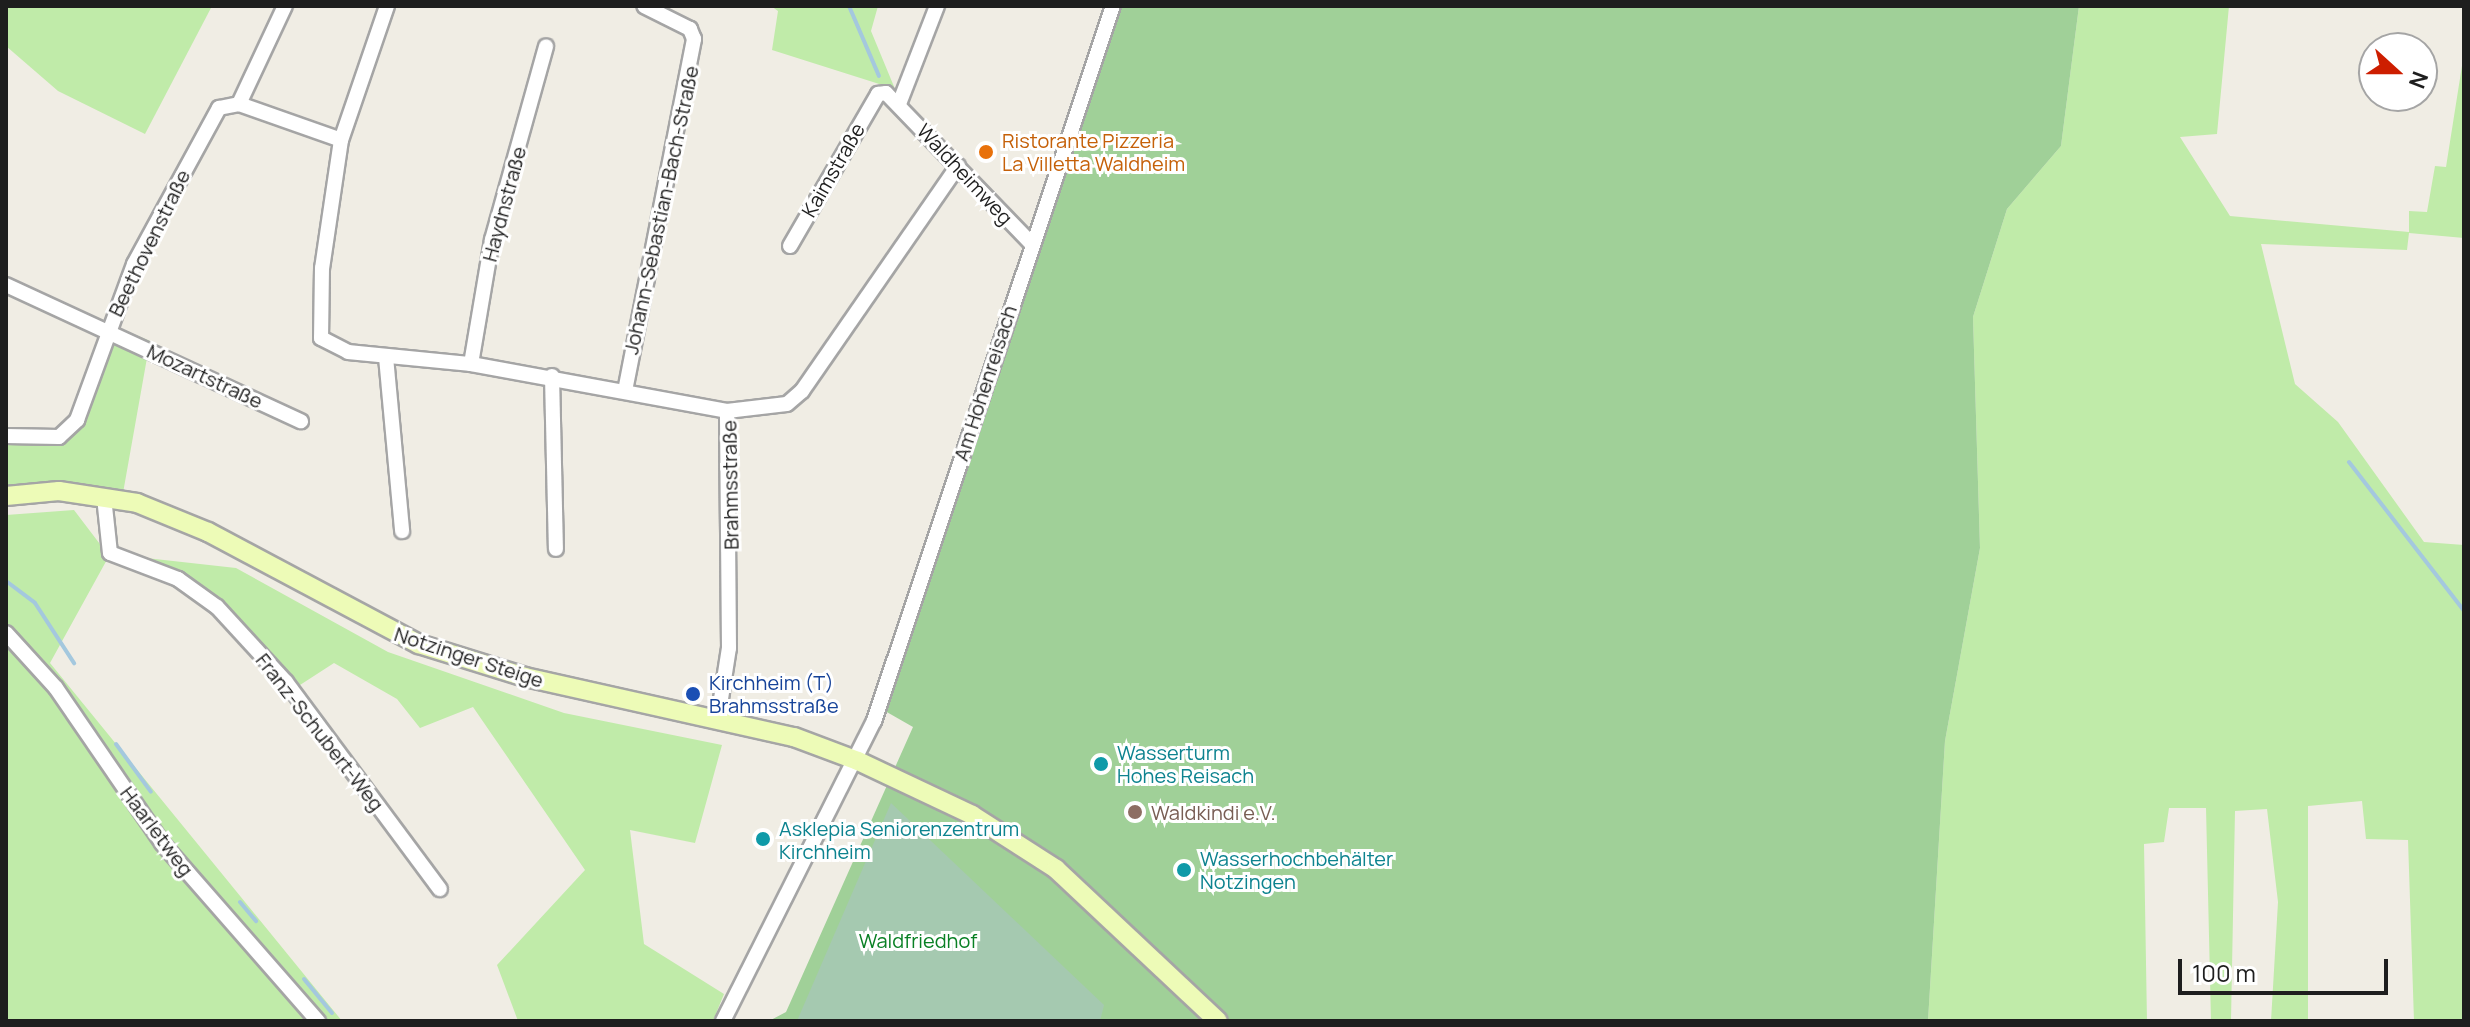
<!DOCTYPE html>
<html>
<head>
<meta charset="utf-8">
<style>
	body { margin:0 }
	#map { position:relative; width:2470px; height:1027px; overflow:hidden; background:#f0ede4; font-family:Manrope,sans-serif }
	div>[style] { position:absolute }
	.grass>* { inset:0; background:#c0eba9 }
	.forest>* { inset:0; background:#a0d098 }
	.cemetery>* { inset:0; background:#a5c9b0 }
	.stream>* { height:4px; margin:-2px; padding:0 2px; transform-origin:2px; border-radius:2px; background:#a4c8de }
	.roads { filter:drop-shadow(2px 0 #a5a5a5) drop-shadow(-2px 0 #a5a5a5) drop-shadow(0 2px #a5a5a5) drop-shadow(0 -2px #a5a5a5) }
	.street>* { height:14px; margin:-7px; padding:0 7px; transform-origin:7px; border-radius:7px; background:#fff }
	.secondary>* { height:18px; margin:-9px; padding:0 9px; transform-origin:9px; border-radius:9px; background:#edfbb7 }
	.dots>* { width:22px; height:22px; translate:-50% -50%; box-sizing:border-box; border:4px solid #fff; border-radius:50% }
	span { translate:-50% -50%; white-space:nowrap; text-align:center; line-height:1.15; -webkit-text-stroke:6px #fff; paint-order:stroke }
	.food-label { font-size:20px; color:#c56008 }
	.left { translate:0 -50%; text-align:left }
	.street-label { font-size:20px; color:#1e1e1e }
	.transit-label { font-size:20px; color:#164399 }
	.culture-label { font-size:20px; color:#0d838f }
	.education-label { font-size:20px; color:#785e54 }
	.park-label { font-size:20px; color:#098024 }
	.frame { position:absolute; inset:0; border:8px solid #1e1e1e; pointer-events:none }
	.north { position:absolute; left:2358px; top:32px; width:80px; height:80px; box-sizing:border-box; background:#fff; border:2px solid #a5a5a5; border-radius:50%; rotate:111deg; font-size:22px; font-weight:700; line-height:32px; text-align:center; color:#1e1e1e }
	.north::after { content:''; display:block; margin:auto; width:28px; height:36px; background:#cd1e00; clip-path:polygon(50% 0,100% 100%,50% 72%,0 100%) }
	.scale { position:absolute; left:2178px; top:959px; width:210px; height:36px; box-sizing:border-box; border:4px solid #1e1e1e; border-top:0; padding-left:10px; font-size:24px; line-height:28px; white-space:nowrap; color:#1e1e1e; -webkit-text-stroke:6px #fff; paint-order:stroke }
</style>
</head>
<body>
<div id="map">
	<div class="grass">
		<div style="clip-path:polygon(6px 6px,212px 6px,145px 134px,58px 91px,6px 46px)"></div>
		<div style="clip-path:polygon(771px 6px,878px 6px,871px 31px,895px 89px,772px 50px,778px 11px)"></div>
		<div style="clip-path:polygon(2079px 6px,2229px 6px,2217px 134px,2180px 137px,2230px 216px,2409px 232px,2409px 211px,2427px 212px,2435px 166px,2446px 167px,2464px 53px,2464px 238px,2409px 233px,2407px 250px,2261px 244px,2295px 384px,2338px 422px,2424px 542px,2464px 545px,2464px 1021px,2414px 1021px,2408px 840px,2366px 839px,2362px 801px,2308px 806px,2308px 1021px,2271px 1021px,2278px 902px,2267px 809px,2235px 811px,2231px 1021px,2211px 1021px,2206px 808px,2169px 808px,2164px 842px,2144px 844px,2147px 1021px,1928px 1021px,1945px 741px,1980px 548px,1973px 317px,2007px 209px,2061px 146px)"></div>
		<div style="clip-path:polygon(115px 326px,150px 341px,123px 493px,60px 483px,6px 486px,6px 438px,60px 444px,80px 425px)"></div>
		<div style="clip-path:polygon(74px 510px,109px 556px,50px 663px,342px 1021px,6px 1021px,6px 515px)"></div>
		<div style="clip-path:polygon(146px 558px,236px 568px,388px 652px,564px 713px,722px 745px,695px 843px,630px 830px,644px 944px,724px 994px,713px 1021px,518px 1021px,497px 965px,585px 870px,473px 707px,420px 728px,397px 699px,334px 663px,300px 685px,217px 599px)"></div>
	</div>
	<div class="forest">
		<div style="clip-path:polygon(1115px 6px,2079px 6px,2061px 146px,2007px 209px,1973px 317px,1980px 548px,1945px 741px,1928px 1021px,769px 1021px,786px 1012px,913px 727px,885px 711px)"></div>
	</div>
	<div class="cemetery">
		<div style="clip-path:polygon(891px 803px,1104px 1005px,1100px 1021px,797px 1021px)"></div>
	</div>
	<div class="stream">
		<div style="left:849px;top:6px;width:76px;rotate:66.8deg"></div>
		<div style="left:2349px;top:462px;width:188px;rotate:52.3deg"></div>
		<div style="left:6px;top:581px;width:36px;rotate:37deg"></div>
		<div style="left:35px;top:603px;width:72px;rotate:57deg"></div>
		<div style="left:116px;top:744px;width:59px;rotate:53.9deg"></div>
		<div style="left:240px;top:902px;width:25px;rotate:50deg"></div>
		<div style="left:304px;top:979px;width:44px;rotate:50.5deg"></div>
	</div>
	<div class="roads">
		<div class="street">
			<div style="left:387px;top:6px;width:142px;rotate:108.9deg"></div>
			<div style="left:341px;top:140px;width:129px;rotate:98.4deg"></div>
			<div style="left:322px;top:268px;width:70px;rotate:90.8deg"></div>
			<div style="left:321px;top:338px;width:30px;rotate:27deg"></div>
			<div style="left:348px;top:352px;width:124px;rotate:5.6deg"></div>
			<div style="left:471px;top:364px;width:260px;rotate:10.4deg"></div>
			<div style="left:239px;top:104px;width:108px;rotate:-64.9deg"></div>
			<div style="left:899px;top:104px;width:105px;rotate:-68.8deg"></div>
			<div style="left:790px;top:246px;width:176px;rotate:-59.9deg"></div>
			<div style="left:878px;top:94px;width:8px;rotate:-7deg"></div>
			<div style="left:886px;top:93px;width:209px;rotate:46deg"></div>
			<div style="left:6px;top:285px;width:325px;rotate:24.8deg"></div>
			<div style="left:386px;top:357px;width:175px;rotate:84.7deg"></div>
			<div style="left:471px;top:364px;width:126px;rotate:-80.4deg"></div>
			<div style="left:492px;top:240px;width:201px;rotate:-74.4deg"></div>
			<div style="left:552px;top:376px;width:173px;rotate:88.7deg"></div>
			<div style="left:625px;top:391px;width:359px;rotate:-78.9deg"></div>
			<div style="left:694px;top:39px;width:11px;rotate:-112deg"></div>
			<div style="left:690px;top:29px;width:51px;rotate:-153.4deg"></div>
			<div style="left:6px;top:436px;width:53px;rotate:1.1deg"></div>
			<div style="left:59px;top:437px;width:25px;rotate:-43deg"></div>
			<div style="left:77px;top:420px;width:166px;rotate:-69.9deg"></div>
			<div style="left:134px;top:264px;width:178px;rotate:-61.4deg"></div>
			<div style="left:219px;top:108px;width:20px;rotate:-11deg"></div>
			<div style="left:239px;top:104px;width:108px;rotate:19.4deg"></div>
			<div style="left:104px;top:497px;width:56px;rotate:83.9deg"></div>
			<div style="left:110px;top:553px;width:73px;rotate:20.9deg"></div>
			<div style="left:178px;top:579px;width:48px;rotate:35.7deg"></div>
			<div style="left:217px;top:607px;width:102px;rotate:47.4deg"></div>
			<div style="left:286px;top:682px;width:258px;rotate:53.4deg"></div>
			<div style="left:6px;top:633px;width:74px;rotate:47.7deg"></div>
			<div style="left:56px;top:688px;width:188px;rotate:55.6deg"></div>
			<div style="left:162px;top:843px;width:237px;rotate:48.8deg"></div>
			<div style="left:718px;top:718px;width:71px;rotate:-81.1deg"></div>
			<div style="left:729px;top:648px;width:237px;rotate:-90.5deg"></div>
			<div style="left:727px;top:411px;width:60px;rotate:-6.7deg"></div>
			<div style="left:787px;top:404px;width:20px;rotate:-41deg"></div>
			<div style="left:802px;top:391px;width:274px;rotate:-55.3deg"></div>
			<div style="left:723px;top:1021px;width:336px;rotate:-63.3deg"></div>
			<div style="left:874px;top:721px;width:754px;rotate:-71.52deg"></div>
		</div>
		<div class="secondary">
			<div style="left:6px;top:496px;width:53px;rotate:-5.4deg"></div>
			<div style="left:59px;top:491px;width:79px;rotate:8.7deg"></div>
			<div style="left:137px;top:503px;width:77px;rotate:22.2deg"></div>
			<div style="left:208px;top:532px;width:239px;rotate:28deg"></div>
			<div style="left:419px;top:644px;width:111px;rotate:17.3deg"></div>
			<div style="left:525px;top:677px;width:276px;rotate:12.6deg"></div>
			<div style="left:794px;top:737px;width:68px;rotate:20.6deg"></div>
			<div style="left:858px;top:761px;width:126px;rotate:25.3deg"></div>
			<div style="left:972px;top:815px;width:100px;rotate:32.7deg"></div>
			<div style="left:1056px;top:869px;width:222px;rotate:43.2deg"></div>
		</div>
	</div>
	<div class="dots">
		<div style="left:986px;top:152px;background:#e8710a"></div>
		<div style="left:693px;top:694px;background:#1a4fb4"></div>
		<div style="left:1101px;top:764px;background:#0f9aa8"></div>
		<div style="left:1135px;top:812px;background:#8d6e63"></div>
		<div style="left:763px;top:839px;background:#0f9aa8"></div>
		<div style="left:1184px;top:870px;background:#0f9aa8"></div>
	</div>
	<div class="food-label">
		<span class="left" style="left:1002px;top:152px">Ristorante Pizzeria<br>La Villetta Waldheim</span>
	</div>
	<div class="street-label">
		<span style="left:833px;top:170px;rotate:-60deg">Kaimstraße</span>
		<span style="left:965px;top:174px;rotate:47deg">Waldheimweg</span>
		<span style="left:504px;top:204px;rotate:-75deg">Haydnstraße</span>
		<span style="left:661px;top:210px;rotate:-78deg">Johann-Sebastian-Bach-Straße</span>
		<span style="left:149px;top:243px;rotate:-64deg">Beethovenstraße</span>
		<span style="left:205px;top:376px;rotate:25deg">Mozartstraße</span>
		<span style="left:985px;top:383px;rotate:-72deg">Am Hohenreisach</span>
		<span style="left:730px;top:485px;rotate:-91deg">Brahmsstraße</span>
		<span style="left:469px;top:657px;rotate:18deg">Notzinger Steige</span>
		<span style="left:320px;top:732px;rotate:52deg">Franz-Schubert-Weg</span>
		<span style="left:157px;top:831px;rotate:53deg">Haarletweg</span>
	</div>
	<div class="transit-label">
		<span class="left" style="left:709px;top:694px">Kirchheim (T)<br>Brahmsstraße</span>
	</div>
	<div class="culture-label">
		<span class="left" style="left:1117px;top:764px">Wasserturm<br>Hohes Reisach</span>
		<span class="left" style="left:779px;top:840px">Asklepia Seniorenzentrum<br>Kirchheim</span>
		<span class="left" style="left:1200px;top:870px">Wasserhochbehälter<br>Notzingen</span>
	</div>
	<div class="education-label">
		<span class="left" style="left:1151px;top:812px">Waldkindi e.V.</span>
	</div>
	<div class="park-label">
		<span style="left:918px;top:940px">Waldfriedhof</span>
	</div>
	<div class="frame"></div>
	<div class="north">N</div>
	<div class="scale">100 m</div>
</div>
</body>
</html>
